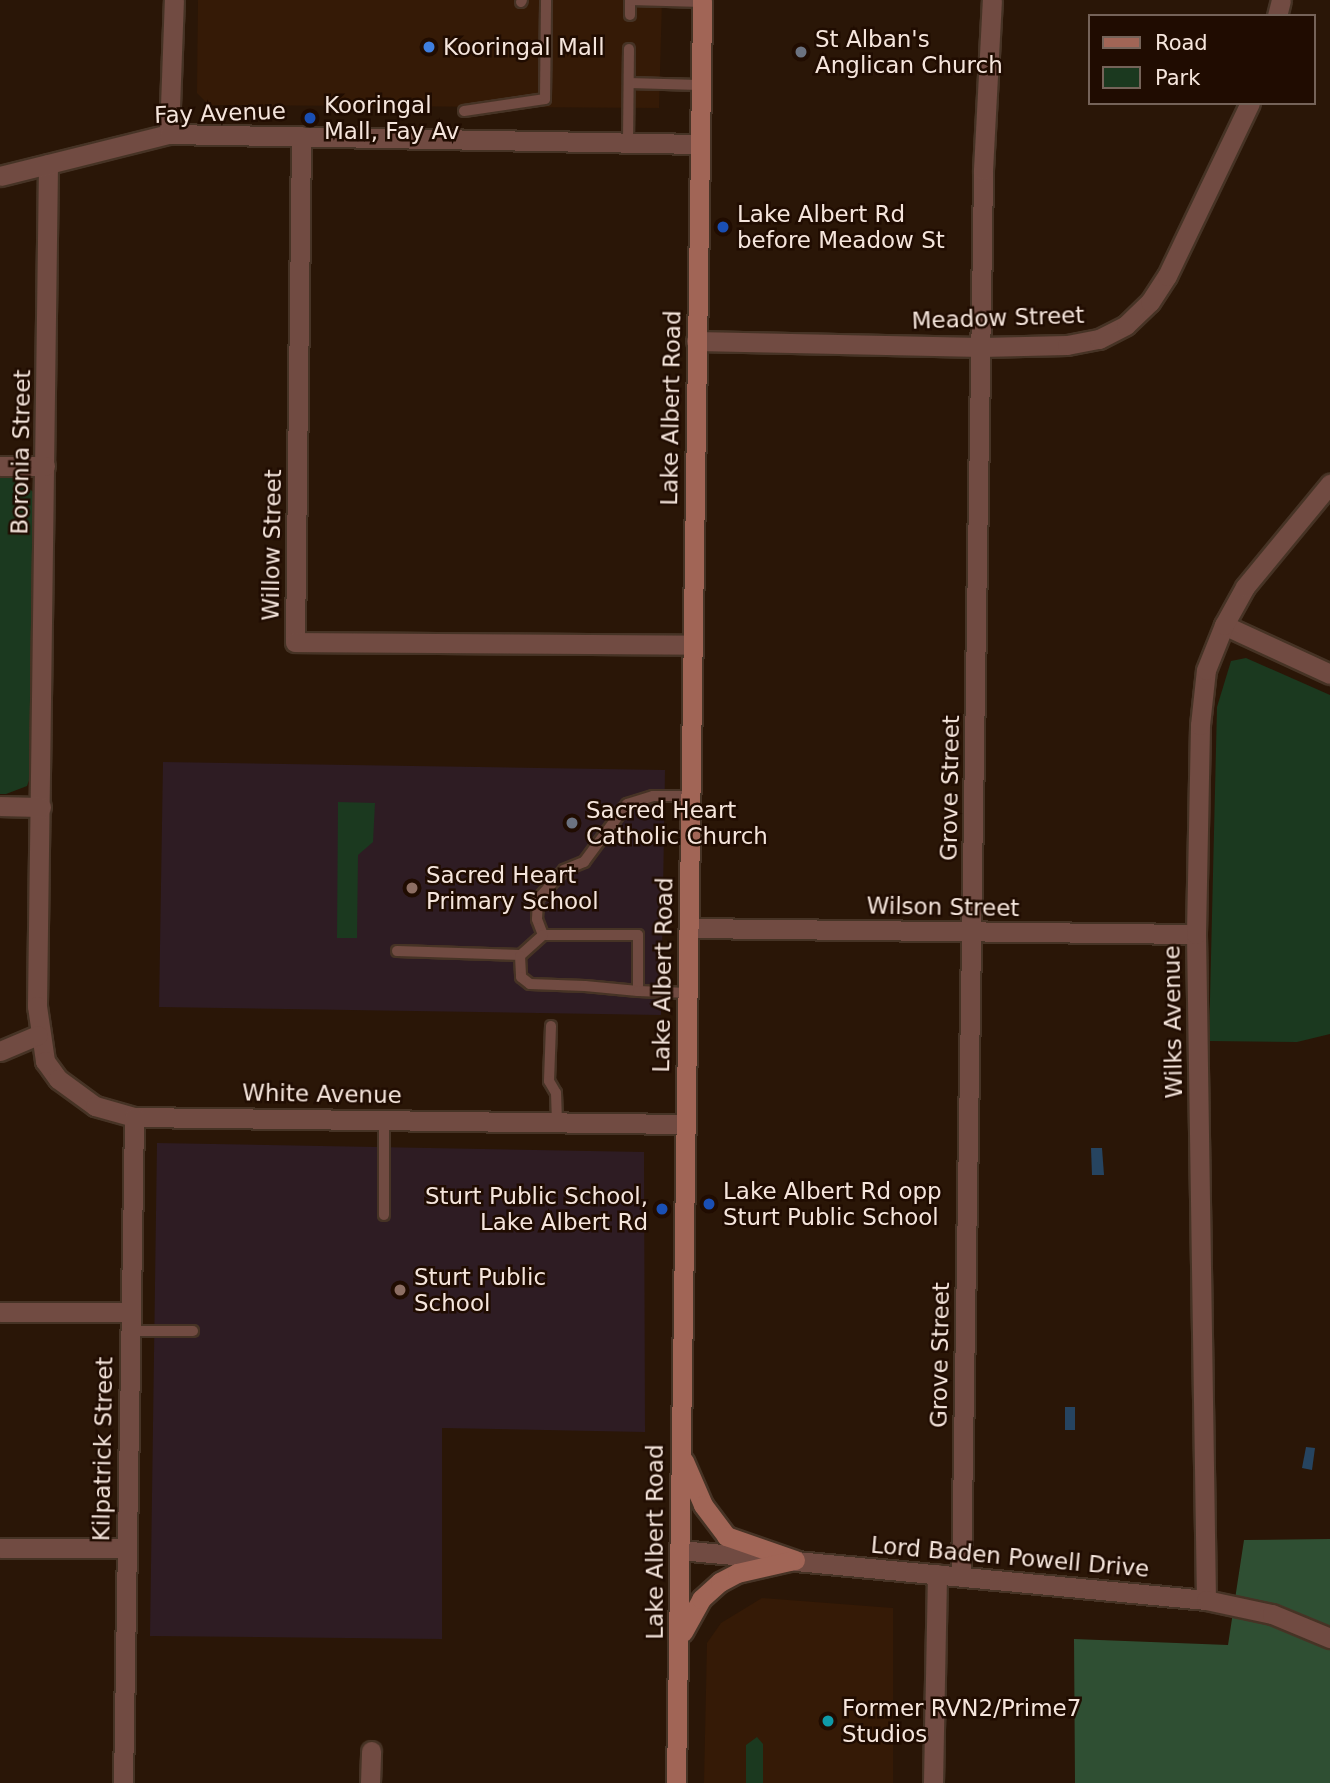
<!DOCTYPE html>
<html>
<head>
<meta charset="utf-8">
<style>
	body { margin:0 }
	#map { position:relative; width:1330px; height:1783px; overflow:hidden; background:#2a1607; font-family:"DejaVu Sans",sans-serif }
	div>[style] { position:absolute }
	.built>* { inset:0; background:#351a06 }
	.education>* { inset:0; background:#2e1c23 }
	.green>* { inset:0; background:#1b391f }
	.forest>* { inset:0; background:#2f4f33 }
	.water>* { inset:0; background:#264460 }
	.roads { filter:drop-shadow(2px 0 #463325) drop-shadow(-2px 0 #463325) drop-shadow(0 2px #463325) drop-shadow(0 -2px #463325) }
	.service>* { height:10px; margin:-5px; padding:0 5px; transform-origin:5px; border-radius:5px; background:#714b42 }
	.minor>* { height:19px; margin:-9.5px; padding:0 9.5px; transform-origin:9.5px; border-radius:9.5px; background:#714b42 }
	.tertiary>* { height:19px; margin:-9.5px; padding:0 9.5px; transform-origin:9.5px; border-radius:9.5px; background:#714b42 }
	.secondary>* { height:19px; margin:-9.5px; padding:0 9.5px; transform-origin:9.5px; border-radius:9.5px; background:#a16556 }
	.dots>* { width:19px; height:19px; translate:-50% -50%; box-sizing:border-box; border:4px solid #200c01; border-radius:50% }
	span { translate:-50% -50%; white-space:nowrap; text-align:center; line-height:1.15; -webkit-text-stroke:5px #200c01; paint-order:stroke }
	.poi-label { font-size:23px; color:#f5e5dc }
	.left { translate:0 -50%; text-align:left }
	.right { translate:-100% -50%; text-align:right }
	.street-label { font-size:23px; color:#f5e5dc }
	.legend { position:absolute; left:1088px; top:14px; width:228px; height:91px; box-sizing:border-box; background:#200c01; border:2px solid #756359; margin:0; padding:9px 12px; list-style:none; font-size:21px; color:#f5e5dc }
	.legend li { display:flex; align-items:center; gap:14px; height:35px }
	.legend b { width:35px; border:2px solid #756359 }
</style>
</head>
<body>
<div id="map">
	<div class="built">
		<div style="clip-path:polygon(198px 0,662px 0,659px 108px,209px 105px,197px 93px)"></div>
		<div style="clip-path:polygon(762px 1598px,893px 1608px,893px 1783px,704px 1783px,707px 1643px,721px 1623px)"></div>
	</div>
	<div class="education">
		<div style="clip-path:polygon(163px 762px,665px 770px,661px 1015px,159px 1007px)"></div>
		<div style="clip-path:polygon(157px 1143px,644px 1152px,645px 1432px,442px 1428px,442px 1639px,150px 1636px)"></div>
	</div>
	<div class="green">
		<div style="clip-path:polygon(0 477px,18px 477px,34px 493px,32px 772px,27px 786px,6px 794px,0 794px)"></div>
		<div style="clip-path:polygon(1246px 658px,1330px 695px,1330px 1034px,1297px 1042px,1209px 1041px,1217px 707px,1231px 661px)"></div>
		<div style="clip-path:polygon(338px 802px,375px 803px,373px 842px,358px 855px,357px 938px,337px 938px)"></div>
		<div style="clip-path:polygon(757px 1737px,763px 1744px,763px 1783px,746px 1783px,746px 1745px)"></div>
	</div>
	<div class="forest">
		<div style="clip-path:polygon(1330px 1539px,1330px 1783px,1075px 1783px,1074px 1639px,1228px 1645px,1244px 1540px)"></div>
	</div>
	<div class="water">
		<div style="clip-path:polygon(1091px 1148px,1102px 1148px,1104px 1175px,1092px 1175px)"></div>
		<div style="clip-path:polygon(1065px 1407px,1075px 1407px,1075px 1430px,1065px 1430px)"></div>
		<div style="clip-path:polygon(1306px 1447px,1315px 1448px,1312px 1470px,1302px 1468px)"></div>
	</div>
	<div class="roads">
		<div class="service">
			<div style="left:521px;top:2px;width:2px;rotate:-63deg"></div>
			<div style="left:630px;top:15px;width:15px;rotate:-90deg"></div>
			<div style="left:630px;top:0;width:72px;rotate:1.6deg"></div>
			<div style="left:629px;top:83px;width:70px;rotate:1.6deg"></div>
			<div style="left:464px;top:111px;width:82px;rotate:-8.4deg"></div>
			<div style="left:545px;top:99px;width:99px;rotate:-89.4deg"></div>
			<div style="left:628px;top:142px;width:93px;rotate:-89.4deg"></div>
			<div style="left:543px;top:935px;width:17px;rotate:-111deg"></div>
			<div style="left:537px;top:919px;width:20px;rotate:-87deg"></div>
			<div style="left:538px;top:899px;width:39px;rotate:-48deg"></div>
			<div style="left:564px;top:870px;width:22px;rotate:-22deg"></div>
			<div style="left:584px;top:862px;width:72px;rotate:-53.4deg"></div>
			<div style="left:627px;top:804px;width:27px;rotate:-17deg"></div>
			<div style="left:653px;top:796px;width:38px"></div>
			<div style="left:397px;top:951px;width:124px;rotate:1.8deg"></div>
			<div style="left:638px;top:991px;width:56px;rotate:-90deg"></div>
			<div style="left:638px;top:935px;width:95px;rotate:180deg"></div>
			<div style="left:543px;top:935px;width:31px;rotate:138deg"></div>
			<div style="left:520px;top:956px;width:21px;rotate:87deg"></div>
			<div style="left:521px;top:977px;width:11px;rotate:38deg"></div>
			<div style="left:530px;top:984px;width:55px;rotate:2.1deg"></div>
			<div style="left:585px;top:986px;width:53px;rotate:5.4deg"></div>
			<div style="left:638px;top:991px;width:50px;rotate:2.3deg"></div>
			<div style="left:551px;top:1026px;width:55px;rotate:92.1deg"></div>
			<div style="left:549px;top:1081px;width:14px;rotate:60deg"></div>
			<div style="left:556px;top:1093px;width:29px;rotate:88deg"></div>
			<div style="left:384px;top:1215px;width:95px;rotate:-90deg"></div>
			<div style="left:130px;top:1331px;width:63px"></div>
		</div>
		<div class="minor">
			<div style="left:1277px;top:16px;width:16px;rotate:-76deg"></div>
			<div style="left:169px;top:134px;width:134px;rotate:-87.9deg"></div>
			<div style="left:301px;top:136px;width:506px;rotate:90.68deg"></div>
			<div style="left:295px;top:642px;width:398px;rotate:0.4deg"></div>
			<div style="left:48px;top:164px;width:842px;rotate:90.75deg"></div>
			<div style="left:37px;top:1006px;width:56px;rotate:81.7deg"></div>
			<div style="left:45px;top:1061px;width:22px;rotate:54deg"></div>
			<div style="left:58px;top:1079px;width:46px;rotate:36.1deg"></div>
			<div style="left:95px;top:1106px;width:41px;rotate:15.8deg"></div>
			<div style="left:134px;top:1117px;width:552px;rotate:0.73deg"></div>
			<div style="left:696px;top:341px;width:285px;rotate:1.2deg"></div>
			<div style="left:981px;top:347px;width:86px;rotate:-1.3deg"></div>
			<div style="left:1067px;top:345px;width:33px;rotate:-11deg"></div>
			<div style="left:1099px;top:339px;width:30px;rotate:-27deg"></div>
			<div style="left:1126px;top:325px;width:33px;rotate:-44deg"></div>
			<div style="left:1150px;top:302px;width:31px;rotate:-57deg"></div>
			<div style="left:1167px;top:276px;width:192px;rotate:-64.4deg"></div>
			<div style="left:0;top:466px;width:45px"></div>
			<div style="left:1224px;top:625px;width:117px;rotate:24.8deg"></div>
			<div style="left:0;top:806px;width:41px;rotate:1.4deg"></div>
			<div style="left:689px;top:928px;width:507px;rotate:0.68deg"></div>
			<div style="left:0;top:1051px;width:41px;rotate:-22.8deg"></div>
			<div style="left:0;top:1312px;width:130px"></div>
			<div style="left:0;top:1548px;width:126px"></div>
			<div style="left:961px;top:1576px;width:1406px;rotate:-89.1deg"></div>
			<div style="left:983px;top:170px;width:170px;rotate:-87deg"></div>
			<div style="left:1206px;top:1600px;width:666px;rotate:-90.86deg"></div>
			<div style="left:1196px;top:934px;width:209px;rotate:-88.9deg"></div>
			<div style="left:1200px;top:725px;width:55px;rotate:-83.8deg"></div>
			<div style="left:1206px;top:670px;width:48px;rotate:-68.2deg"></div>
			<div style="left:1224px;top:625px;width:43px;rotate:-61.1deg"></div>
			<div style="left:1245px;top:587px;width:134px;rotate:-50.5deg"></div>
			<div style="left:123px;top:1783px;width:666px;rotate:-89.05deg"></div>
			<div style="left:370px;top:1783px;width:32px;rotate:-88deg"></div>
			<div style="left:933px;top:1783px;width:209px;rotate:-88.9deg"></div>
		</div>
		<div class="tertiary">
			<div style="left:0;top:176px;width:174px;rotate:-14deg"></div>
			<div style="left:169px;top:134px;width:529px;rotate:1.08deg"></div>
			<div style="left:680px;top:1550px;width:528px;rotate:5.43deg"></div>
			<div style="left:1206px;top:1600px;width:67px;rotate:12deg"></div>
			<div style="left:1272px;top:1614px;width:63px;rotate:22.5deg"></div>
		</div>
		<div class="secondary">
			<div style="left:684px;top:1461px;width:48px;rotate:66.6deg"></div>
			<div style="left:703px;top:1505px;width:39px;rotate:53deg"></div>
			<div style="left:726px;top:1536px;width:73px;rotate:19.2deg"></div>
			<div style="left:683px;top:1632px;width:38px;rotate:-61deg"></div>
			<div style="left:701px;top:1599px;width:25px;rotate:-42deg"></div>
			<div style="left:720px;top:1582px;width:19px;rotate:-28deg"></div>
			<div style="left:737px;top:1573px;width:54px;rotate:-12.8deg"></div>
			<div style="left:676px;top:1783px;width:1783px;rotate:-89.16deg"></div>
		</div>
	</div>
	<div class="dots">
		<div style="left:429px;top:47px;background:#3f7fe0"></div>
		<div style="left:801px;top:52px;background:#6b7280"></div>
		<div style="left:310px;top:118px;background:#1a4fb4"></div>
		<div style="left:723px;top:227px;background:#1a4fb4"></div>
		<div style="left:572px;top:823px;background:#6b7280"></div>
		<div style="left:412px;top:888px;background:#8d6e63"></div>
		<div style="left:709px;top:1204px;background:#1a4fb4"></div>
		<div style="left:662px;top:1209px;background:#1a4fb4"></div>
		<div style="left:400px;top:1290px;background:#8d6e63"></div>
		<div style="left:828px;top:1721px;background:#0f9aa8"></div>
	</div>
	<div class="poi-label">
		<span class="left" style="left:815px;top:52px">St Alban's<br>Anglican Church</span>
		<span class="left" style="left:443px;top:47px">Kooringal Mall</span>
		<span class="left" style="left:324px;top:118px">Kooringal<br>Mall, Fay Av</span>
		<span class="left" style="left:737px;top:227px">Lake Albert Rd<br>before Meadow St</span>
		<span class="left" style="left:586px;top:823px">Sacred Heart<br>Catholic Church</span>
		<span class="left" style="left:426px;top:888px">Sacred Heart<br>Primary School</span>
		<span class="left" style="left:723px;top:1204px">Lake Albert Rd opp<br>Sturt Public School</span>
		<span class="right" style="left:648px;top:1209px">Sturt Public School,<br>Lake Albert Rd</span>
		<span class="left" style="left:414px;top:1290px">Sturt Public<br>School</span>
		<span class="left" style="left:842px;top:1721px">Former RVN2/Prime7<br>Studios</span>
	</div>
	<div class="street-label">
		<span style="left:220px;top:113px;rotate:-2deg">Fay Avenue</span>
		<span style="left:998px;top:318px;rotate:-2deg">Meadow Street</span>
		<span style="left:671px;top:408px;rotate:-89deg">Lake Albert Road</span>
		<span style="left:21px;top:452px;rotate:-89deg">Boronia Street</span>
		<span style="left:272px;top:545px;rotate:-89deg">Willow Street</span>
		<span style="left:950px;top:788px;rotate:-89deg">Grove Street</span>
		<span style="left:943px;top:907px;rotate:1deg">Wilson Street</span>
		<span style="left:663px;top:975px;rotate:-89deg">Lake Albert Road</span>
		<span style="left:1173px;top:1022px;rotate:-91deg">Wilks Avenue</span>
		<span style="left:322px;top:1094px;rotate:1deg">White Avenue</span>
		<span style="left:940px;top:1355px;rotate:-89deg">Grove Street</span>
		<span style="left:103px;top:1449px;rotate:-89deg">Kilpatrick Street</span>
		<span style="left:655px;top:1542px;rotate:-90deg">Lake Albert Road</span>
		<span style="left:1010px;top:1557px;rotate:5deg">Lord Baden Powell Drive</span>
	</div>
	<ul class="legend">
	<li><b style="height:9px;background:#a16556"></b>Road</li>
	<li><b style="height:19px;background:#1b391f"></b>Park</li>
	</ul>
</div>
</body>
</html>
